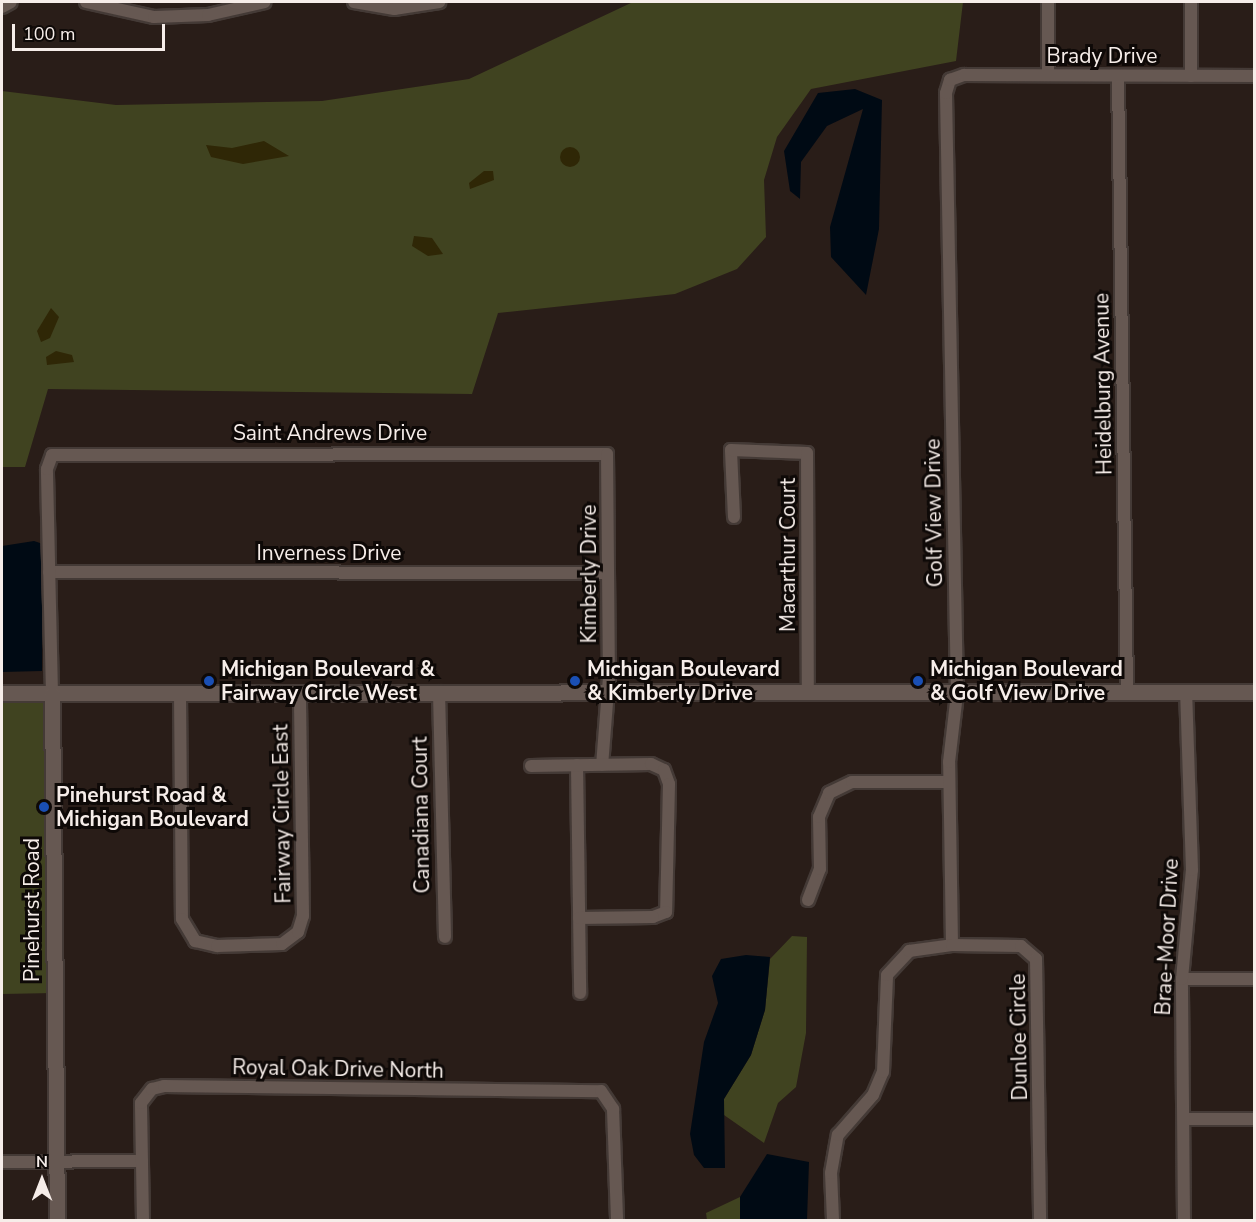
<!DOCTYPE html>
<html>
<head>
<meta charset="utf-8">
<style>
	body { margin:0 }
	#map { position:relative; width:1256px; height:1222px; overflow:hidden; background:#291d18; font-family:"Nunito Sans",sans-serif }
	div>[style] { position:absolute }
	.green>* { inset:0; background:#404320 }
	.sand>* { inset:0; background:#2f2706 }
	.round { border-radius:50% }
	.water>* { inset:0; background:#000a14 }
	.roads { filter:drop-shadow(2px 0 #443a36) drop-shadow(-2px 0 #443a36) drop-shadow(0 2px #443a36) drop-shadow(0 -2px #443a36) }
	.minor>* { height:12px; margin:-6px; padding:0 6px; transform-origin:6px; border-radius:6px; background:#665852 }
	.tertiary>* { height:15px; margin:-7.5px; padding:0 7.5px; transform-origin:7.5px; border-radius:7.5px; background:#665852 }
	.dots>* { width:16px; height:16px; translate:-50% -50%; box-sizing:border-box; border:3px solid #0e0907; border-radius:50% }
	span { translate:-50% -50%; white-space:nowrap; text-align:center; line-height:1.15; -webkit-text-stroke:6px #0e0907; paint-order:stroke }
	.street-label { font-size:21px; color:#f6ede9 }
	.poi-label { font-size:21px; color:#f6ede9; font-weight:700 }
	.left { translate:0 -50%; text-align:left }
	.frame { position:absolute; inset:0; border:3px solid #f6ede9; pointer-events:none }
	.north { position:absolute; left:12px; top:1150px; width:60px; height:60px; -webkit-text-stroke:4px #0e0907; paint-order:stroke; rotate:0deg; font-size:16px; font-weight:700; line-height:24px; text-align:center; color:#f6ede9 }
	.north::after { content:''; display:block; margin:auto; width:21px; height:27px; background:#f6ede9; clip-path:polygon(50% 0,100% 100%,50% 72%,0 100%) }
	.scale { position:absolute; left:12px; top:24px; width:153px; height:27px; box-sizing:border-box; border:3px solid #f6ede9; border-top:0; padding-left:8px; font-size:18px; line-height:21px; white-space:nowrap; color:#f6ede9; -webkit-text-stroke:4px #0e0907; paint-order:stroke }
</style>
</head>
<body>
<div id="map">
	<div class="green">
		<div style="clip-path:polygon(633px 2px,963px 2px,956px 61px,811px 89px,777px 137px,764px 180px,766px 237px,737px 269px,675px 294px,498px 313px,472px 394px,48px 389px,25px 467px,2px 467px,2px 91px,116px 105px,322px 101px,469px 79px)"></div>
		<div style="clip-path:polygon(2px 693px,52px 694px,54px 993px,2px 994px)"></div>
		<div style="clip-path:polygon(792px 936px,807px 937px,806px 1033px,796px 1087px,778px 1103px,764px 1143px,724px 1115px,724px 1099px,751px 1055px,765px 1010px,770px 959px)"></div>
		<div style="clip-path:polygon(740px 1197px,740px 1220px,707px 1220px,706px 1213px)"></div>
	</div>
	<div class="sand">
		<div style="clip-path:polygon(264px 141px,289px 156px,243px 164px,211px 157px,206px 145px,232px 148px)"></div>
		<div class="round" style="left:560px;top:147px;width:20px;height:20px"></div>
		<div style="clip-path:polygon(484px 171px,493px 171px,494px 180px,470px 189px,469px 183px)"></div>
		<div style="clip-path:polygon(414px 236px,432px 238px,443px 254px,428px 256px,412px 246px)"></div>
		<div style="clip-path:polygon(51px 308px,59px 317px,50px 338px,41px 342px,37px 331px)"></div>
		<div style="clip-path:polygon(56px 351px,72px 355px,74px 362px,47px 365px,46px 357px)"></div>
	</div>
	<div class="water">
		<div style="clip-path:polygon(855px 89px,882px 100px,879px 229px,866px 295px,831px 257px,830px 227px,863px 109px,827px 126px,801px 162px,800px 199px,790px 191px,784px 151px,818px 93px)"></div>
		<div style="clip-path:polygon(34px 541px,43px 544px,42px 671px,2px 672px,2px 546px)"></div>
		<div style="clip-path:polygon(746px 955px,770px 957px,765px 1010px,751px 1055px,724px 1099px,725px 1168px,704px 1168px,694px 1155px,690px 1134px,704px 1042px,718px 1003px,712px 976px,721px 959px)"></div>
		<div style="clip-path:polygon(767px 1154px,809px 1162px,807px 1220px,740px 1220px,740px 1197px)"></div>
	</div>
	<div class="roads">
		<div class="minor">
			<div style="left:86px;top:2px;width:70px;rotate:12.4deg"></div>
			<div style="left:154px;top:17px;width:54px;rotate:-2.1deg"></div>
			<div style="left:208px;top:15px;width:58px;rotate:-12.8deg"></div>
			<div style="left:354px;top:2px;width:41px;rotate:9.9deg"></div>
			<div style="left:394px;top:9px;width:46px;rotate:-8.8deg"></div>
			<div style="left:2px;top:7px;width:10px;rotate:-29deg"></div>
			<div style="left:1048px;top:75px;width:73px;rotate:-90deg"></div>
			<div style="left:1118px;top:76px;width:617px;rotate:89.16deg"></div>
			<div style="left:1191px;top:76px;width:74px;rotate:-90deg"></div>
			<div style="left:734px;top:517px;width:67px;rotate:-92.6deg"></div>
			<div style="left:731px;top:450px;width:76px;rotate:2.3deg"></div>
			<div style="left:807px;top:453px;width:241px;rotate:89.8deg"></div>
			<div style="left:49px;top:572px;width:559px;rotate:0.1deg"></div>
			<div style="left:439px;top:692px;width:245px;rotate:88.6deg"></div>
			<div style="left:52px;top:694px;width:225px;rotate:-91.3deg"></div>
			<div style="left:47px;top:469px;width:15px;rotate:-70deg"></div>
			<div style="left:52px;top:455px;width:555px;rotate:-0.1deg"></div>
			<div style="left:607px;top:454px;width:223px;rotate:89.5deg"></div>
			<div style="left:609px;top:677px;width:88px;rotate:94.5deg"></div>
			<div style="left:180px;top:694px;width:225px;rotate:89.5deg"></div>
			<div style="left:182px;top:919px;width:26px;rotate:59deg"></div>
			<div style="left:195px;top:941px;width:23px;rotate:13deg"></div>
			<div style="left:217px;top:946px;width:65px;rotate:-1.8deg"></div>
			<div style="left:282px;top:944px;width:20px;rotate:-37deg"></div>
			<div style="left:298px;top:932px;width:17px;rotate:-73deg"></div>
			<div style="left:303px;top:916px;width:222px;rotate:-90.8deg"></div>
			<div style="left:577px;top:765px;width:228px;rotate:89.2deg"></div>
			<div style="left:531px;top:766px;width:120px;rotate:-1deg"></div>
			<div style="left:651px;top:764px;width:14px;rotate:25deg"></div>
			<div style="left:664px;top:770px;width:15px;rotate:70deg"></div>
			<div style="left:669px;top:784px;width:128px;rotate:91.3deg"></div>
			<div style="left:666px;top:912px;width:14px;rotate:159deg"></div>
			<div style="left:653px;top:917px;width:74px;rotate:179.2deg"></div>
			<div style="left:808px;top:900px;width:33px;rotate:-69deg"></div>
			<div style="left:820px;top:869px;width:52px;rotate:-91.1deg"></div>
			<div style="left:819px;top:817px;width:26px;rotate:-67deg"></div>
			<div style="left:829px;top:793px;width:25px;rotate:-26deg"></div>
			<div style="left:852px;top:782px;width:97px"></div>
			<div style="left:952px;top:945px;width:183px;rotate:-90.9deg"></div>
			<div style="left:949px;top:762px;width:68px;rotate:-83.3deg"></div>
			<div style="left:957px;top:694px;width:601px;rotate:-91.05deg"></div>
			<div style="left:946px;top:93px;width:14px;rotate:-73deg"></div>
			<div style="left:950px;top:80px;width:15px;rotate:-20deg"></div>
			<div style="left:964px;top:75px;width:290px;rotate:0.2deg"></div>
			<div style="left:1182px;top:979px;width:72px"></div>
			<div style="left:1184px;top:1119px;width:70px"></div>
			<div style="left:2px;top:1162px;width:140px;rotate:-0.4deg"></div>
			<div style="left:143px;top:1220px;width:117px;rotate:-91deg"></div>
			<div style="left:141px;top:1103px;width:18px;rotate:-52deg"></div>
			<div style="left:152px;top:1089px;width:12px;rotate:-14deg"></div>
			<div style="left:164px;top:1086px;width:437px;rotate:0.7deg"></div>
			<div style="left:601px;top:1091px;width:22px;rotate:56deg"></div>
			<div style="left:613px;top:1109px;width:111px;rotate:87.9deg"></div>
			<div style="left:833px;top:1220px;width:47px;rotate:-92.4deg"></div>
			<div style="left:831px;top:1173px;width:39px;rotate:-80deg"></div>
			<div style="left:838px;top:1135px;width:53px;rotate:-48.8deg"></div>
			<div style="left:873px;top:1095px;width:25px;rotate:-67deg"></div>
			<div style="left:883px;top:1072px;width:97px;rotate:-87.6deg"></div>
			<div style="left:887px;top:975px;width:33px;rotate:-47deg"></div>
			<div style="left:909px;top:951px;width:43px;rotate:-7.9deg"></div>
			<div style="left:952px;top:945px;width:69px;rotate:0.8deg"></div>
			<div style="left:1021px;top:946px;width:20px;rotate:41deg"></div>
			<div style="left:1036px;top:959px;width:261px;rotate:89.1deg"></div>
			<div style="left:1184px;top:1220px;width:241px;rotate:-90.5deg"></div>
			<div style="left:1182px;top:979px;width:109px;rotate:-84.8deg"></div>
			<div style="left:1192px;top:870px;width:178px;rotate:-91.9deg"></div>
		</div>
		<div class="tertiary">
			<div style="left:2px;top:693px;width:1252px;rotate:-0.05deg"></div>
			<div style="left:52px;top:694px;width:526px;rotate:89.46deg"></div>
		</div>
	</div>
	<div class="dots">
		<div style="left:209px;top:681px;background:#1a4fb4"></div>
		<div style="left:575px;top:681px;background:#1a4fb4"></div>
		<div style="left:918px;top:681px;background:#1a4fb4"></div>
		<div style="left:44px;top:807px;background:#1a4fb4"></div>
	</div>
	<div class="street-label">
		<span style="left:1102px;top:56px">Brady Drive</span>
		<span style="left:1103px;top:384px;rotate:-91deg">Heidelburg Avenue</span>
		<span style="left:330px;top:433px">Saint Andrews Drive</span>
		<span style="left:934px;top:513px;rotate:-91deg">Golf View Drive</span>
		<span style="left:329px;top:553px">Inverness Drive</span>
		<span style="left:788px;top:555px;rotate:-90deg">Macarthur Court</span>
		<span style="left:589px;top:574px;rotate:-90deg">Kimberly Drive</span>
		<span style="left:282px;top:814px;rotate:-91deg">Fairway Circle East</span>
		<span style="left:421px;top:815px;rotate:-91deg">Canadiana Court</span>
		<span style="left:32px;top:910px;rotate:-90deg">Pinehurst Road</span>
		<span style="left:1167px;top:937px;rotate:-87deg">Brae-Moor Drive</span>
		<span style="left:1019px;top:1037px;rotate:-91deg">Dunloe Circle</span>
		<span style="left:338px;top:1069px;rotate:1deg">Royal Oak Drive North</span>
	</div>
	<div class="poi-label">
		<span class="left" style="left:221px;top:681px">Michigan Boulevard &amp;<br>Fairway Circle West</span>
		<span class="left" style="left:587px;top:681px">Michigan Boulevard<br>&amp; Kimberly Drive</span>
		<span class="left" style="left:930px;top:681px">Michigan Boulevard<br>&amp; Golf View Drive</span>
		<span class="left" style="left:56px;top:807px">Pinehurst Road &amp;<br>Michigan Boulevard</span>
	</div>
	<div class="frame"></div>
	<div class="north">N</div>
	<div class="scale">100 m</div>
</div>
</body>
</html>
